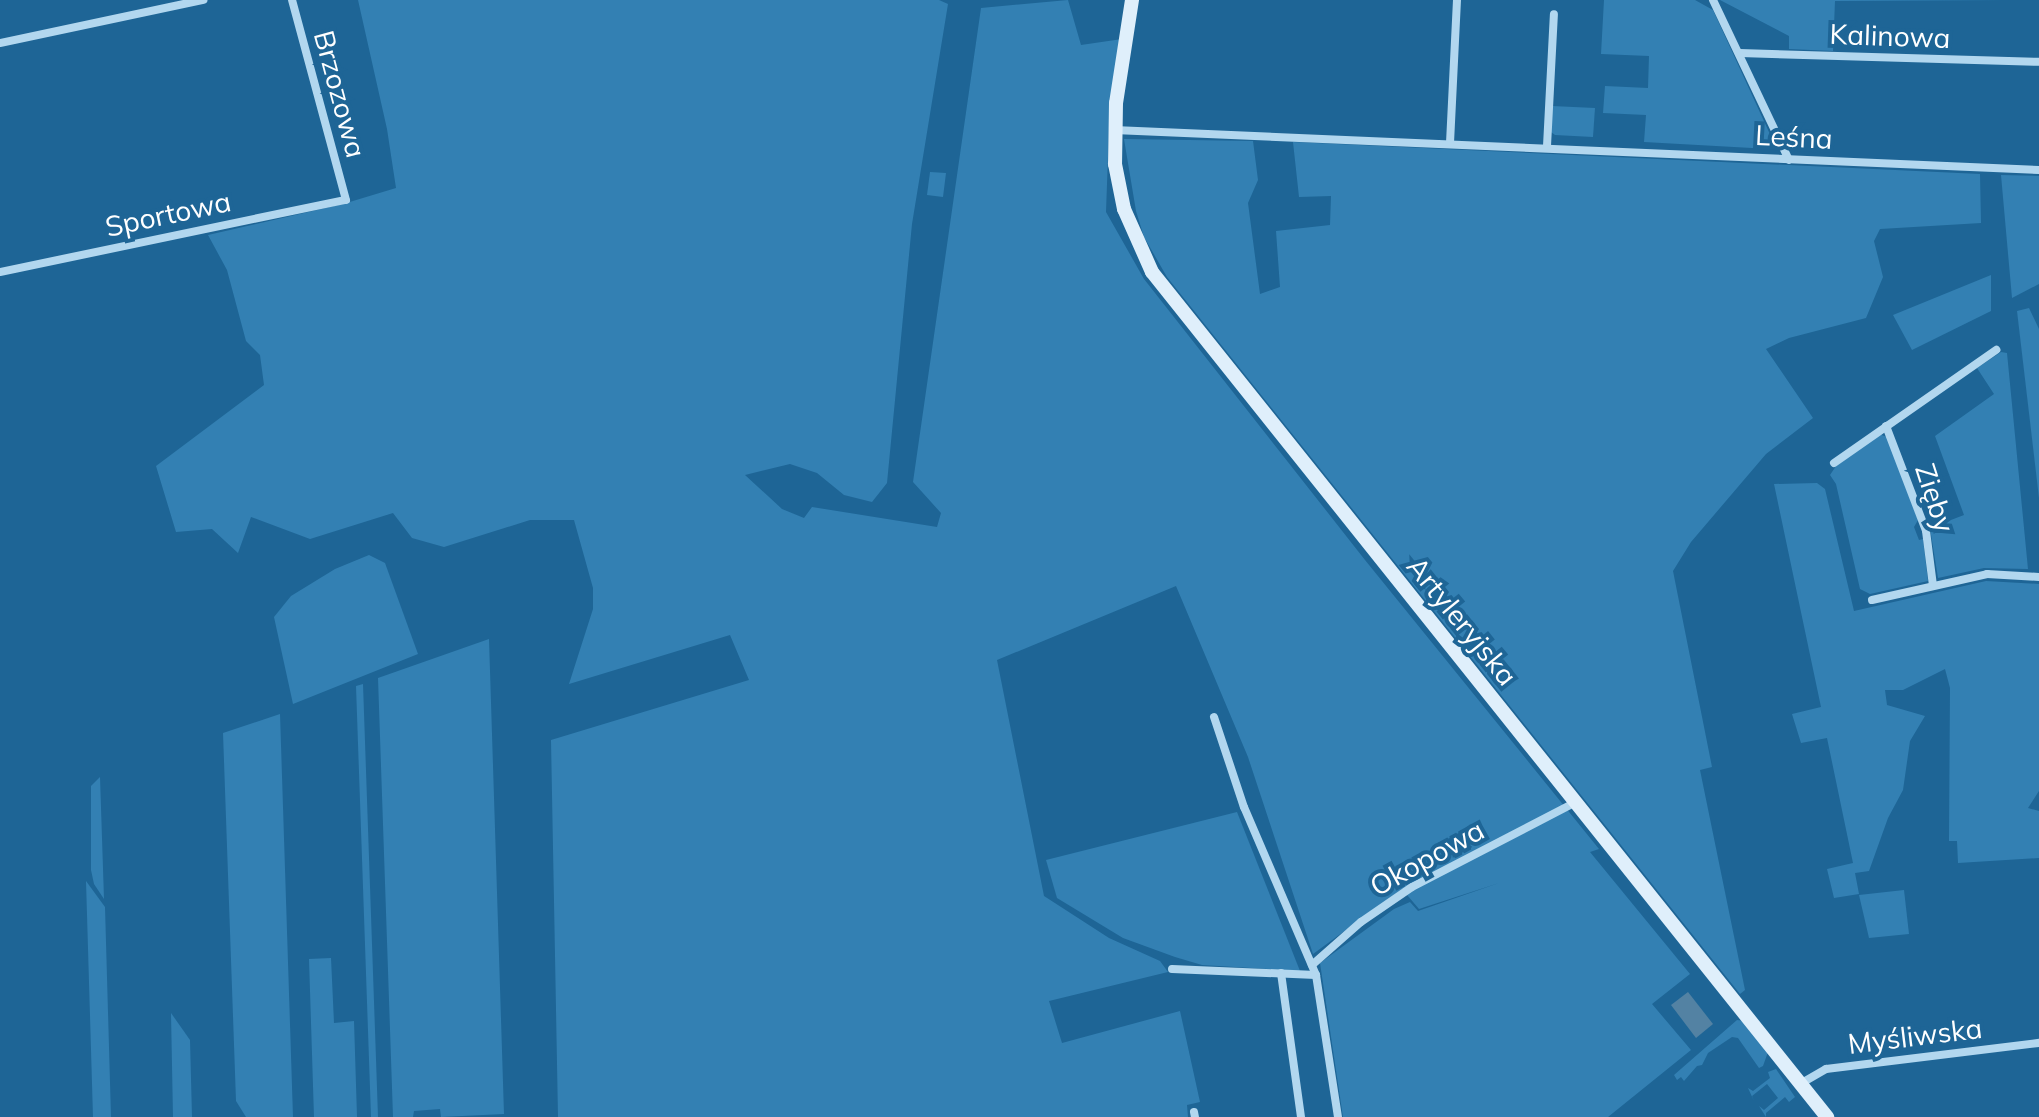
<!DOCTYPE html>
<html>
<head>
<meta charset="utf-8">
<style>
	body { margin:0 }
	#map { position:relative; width:2039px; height:1117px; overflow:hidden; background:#1e6596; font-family:Mulish,sans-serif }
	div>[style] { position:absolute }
	.green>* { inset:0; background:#3380b3 }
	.water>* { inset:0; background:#5382a3 }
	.street>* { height:8px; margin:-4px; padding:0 4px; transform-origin:4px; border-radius:4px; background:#b2d7ef }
	.secondary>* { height:14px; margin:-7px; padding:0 7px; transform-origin:7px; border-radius:7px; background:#dfeffb }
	span { translate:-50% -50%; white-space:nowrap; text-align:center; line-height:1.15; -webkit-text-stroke:8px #1e6596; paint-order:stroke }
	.street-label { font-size:28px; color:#fff }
</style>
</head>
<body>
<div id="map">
	<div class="green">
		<div style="clip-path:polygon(358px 0,939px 0,948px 4px,912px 224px,887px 483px,872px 502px,844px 495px,817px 473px,790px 464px,745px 475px,782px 509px,804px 518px,812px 507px,937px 527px,941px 513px,913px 482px,981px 8px,1068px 0,1081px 45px,1122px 39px,1109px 128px,1106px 212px,1144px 279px,1365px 560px,1599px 849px,1590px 852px,1690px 974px,1652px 1004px,1691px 1050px,1608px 1117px,1343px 1117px,1320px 963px,1394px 909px,1410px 902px,1418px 911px,1499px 883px,1419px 909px,1402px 889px,1313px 954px,1248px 757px,1176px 586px,997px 660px,1044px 896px,1109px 938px,1160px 961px,1168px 972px,1049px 1001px,1062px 1043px,1180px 1011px,1200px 1102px,1187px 1105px,1188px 1117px,558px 1117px,551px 740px,749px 680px,730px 635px,569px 684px,593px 609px,593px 588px,574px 520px,530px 520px,444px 547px,412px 538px,393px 513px,310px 539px,251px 517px,238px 553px,212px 529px,176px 532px,156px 466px,264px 385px,260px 355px,246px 341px,227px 270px,208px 235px,343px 204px,396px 188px,387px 129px)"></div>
		<div style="clip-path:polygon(1604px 0,1695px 0,1713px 10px,1774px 143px,1770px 149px,1644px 142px,1646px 115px,1603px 113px,1605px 86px,1648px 88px,1649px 56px,1601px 54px)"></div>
		<div style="clip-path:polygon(1720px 0,2005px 0,1835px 1px,1833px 51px,1789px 49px,1789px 36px)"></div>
		<div style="clip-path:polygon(1552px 106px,1595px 108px,1593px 137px,1555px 135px,1551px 132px)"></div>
		<div style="clip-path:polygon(1124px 139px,1253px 141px,1258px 180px,1248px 203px,1260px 294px,1280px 287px,1276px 231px,1330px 225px,1331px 196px,1299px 197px,1293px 142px,1980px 174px,1981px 223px,1880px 229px,1874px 241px,1883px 277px,1866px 318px,1789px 338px,1766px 349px,1813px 418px,1766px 454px,1691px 542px,1673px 571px,1712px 767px,1700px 770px,1745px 990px,1740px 994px,1167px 277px,1144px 237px,1136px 211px)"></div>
		<div style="clip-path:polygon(930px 172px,946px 173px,943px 197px,927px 195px)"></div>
		<div style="clip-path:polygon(2001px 175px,2039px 176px,2039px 284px,2012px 298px)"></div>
		<div style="clip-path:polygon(1991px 275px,1991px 311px,1912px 350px,1893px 315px)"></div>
		<div style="clip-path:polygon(2029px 308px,2039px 329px,2039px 498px,2017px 311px)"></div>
		<div style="clip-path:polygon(2001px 352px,2007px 353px,2028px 569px,1984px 568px,1938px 578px,1930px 528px,1964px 515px,1935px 436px,1994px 394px,1977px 368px)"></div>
		<div style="clip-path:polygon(1879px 434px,1887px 437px,1918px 520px,1914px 527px,1919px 540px,1923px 539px,1928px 581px,1870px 594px,1860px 589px,1836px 484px,1830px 475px,1836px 466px)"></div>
		<div style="clip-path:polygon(1817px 483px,1825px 489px,1854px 611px,1986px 581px,2039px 584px,2039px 791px,2028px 808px,2039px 811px,2039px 858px,1958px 863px,1957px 841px,1949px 841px,1950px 688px,1945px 669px,1903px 690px,1885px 690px,1887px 705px,1925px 716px,1910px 741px,1903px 790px,1888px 818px,1869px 871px,1855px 873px,1859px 894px,1834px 898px,1827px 869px,1853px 863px,1827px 738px,1801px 743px,1792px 714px,1821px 707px,1774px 484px)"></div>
		<div style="clip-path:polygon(369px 555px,385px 563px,418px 654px,293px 704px,274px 617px,291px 596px,335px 569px)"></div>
		<div style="clip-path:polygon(489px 639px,504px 1114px,441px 1117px,440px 1109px,414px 1111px,413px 1117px,393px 1117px,378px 678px)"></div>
		<div style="clip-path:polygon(363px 684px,378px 1117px,371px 1117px,356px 686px)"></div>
		<div style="clip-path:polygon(280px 714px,293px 1117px,246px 1117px,236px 1101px,223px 733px)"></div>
		<div style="clip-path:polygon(100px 777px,104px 899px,94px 884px,91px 870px,91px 786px)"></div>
		<div style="clip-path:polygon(1237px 812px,1300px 971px,1202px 965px,1175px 957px,1123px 938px,1057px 898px,1046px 860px)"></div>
		<div style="clip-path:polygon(86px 881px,105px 907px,111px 1117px,93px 1117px)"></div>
		<div style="clip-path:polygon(1904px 890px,1909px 934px,1869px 938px,1859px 895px)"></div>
		<div style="clip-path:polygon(331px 958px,334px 1023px,354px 1021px,357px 1117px,314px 1117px,309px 959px)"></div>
		<div style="clip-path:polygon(171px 1013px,190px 1040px,192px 1117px,173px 1117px)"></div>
		<div style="clip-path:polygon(1737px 1020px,1744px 1021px,1768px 1052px,1763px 1066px,1759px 1068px,1738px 1038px,1732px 1037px,1708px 1053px,1702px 1065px,1697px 1066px,1684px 1081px,1681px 1077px,1677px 1080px,1674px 1075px)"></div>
		<div style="clip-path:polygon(1776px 1069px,1795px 1097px,1789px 1102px,1785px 1097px,1766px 1113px,1766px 1117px,1759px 1106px,1764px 1110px,1778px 1098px,1767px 1084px,1752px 1096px,1754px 1101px,1748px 1088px,1753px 1091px,1770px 1078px,1768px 1072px)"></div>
	</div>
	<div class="water">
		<div style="clip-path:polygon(1688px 992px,1713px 1024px,1696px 1038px,1671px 1005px)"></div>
	</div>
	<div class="street">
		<div style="left:1713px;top:0;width:177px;rotate:64.6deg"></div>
		<div style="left:0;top:43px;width:208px;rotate:-12deg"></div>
		<div style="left:1740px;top:53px;width:299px;rotate:1.7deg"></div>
		<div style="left:1114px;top:130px;width:926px;rotate:2.48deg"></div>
		<div style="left:1450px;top:143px;width:143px;rotate:-87.2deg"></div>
		<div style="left:1547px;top:146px;width:132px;rotate:-87deg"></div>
		<div style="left:0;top:272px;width:353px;rotate:-11.8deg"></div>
		<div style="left:346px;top:200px;width:207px;rotate:-105.1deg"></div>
		<div style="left:1886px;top:426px;width:112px;rotate:69.1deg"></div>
		<div style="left:1926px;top:531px;width:55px;rotate:82.7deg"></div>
		<div style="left:1834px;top:463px;width:198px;rotate:-34.9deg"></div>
		<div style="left:1872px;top:600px;width:118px;rotate:-12.7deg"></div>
		<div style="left:1987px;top:574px;width:52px;rotate:3.3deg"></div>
		<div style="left:1214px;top:717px;width:95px;rotate:71.6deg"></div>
		<div style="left:1244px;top:807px;width:183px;rotate:66.8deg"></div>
		<div style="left:1316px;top:975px;width:144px;rotate:81.2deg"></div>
		<div style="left:1312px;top:965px;width:65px;rotate:-41.3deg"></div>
		<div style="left:1361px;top:922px;width:62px;rotate:-34.5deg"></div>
		<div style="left:1412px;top:887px;width:182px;rotate:-27.4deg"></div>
		<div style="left:1172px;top:969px;width:144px;rotate:2.4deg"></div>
		<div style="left:1281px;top:973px;width:145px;rotate:82.1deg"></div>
		<div style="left:1800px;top:1084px;width:30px;rotate:-30deg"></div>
		<div style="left:1826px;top:1069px;width:215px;rotate:-7deg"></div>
		<div style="left:1194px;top:1112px;width:5px;rotate:79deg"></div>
	</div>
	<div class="secondary">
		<div style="left:1132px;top:0;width:104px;rotate:98.8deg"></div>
		<div style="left:1116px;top:103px;width:61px;rotate:90.9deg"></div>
		<div style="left:1115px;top:164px;width:46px;rotate:78.7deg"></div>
		<div style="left:1124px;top:209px;width:69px;rotate:66deg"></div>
		<div style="left:1152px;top:272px;width:1082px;rotate:51.38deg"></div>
	</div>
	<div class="street-label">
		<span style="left:1890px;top:36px;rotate:2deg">Kalinowa</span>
		<span style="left:340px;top:94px;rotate:75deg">Brzozowa</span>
		<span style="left:1794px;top:137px;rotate:3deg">Leśna</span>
		<span style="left:168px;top:214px;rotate:-12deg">Sportowa</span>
		<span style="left:1935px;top:498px;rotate:72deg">Zięby</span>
		<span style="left:1462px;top:621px;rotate:51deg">Artyleryjska</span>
		<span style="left:1427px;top:858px;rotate:-29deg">Okopowa</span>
		<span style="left:1915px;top:1036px;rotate:-7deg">Myśliwska</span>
	</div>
</div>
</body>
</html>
